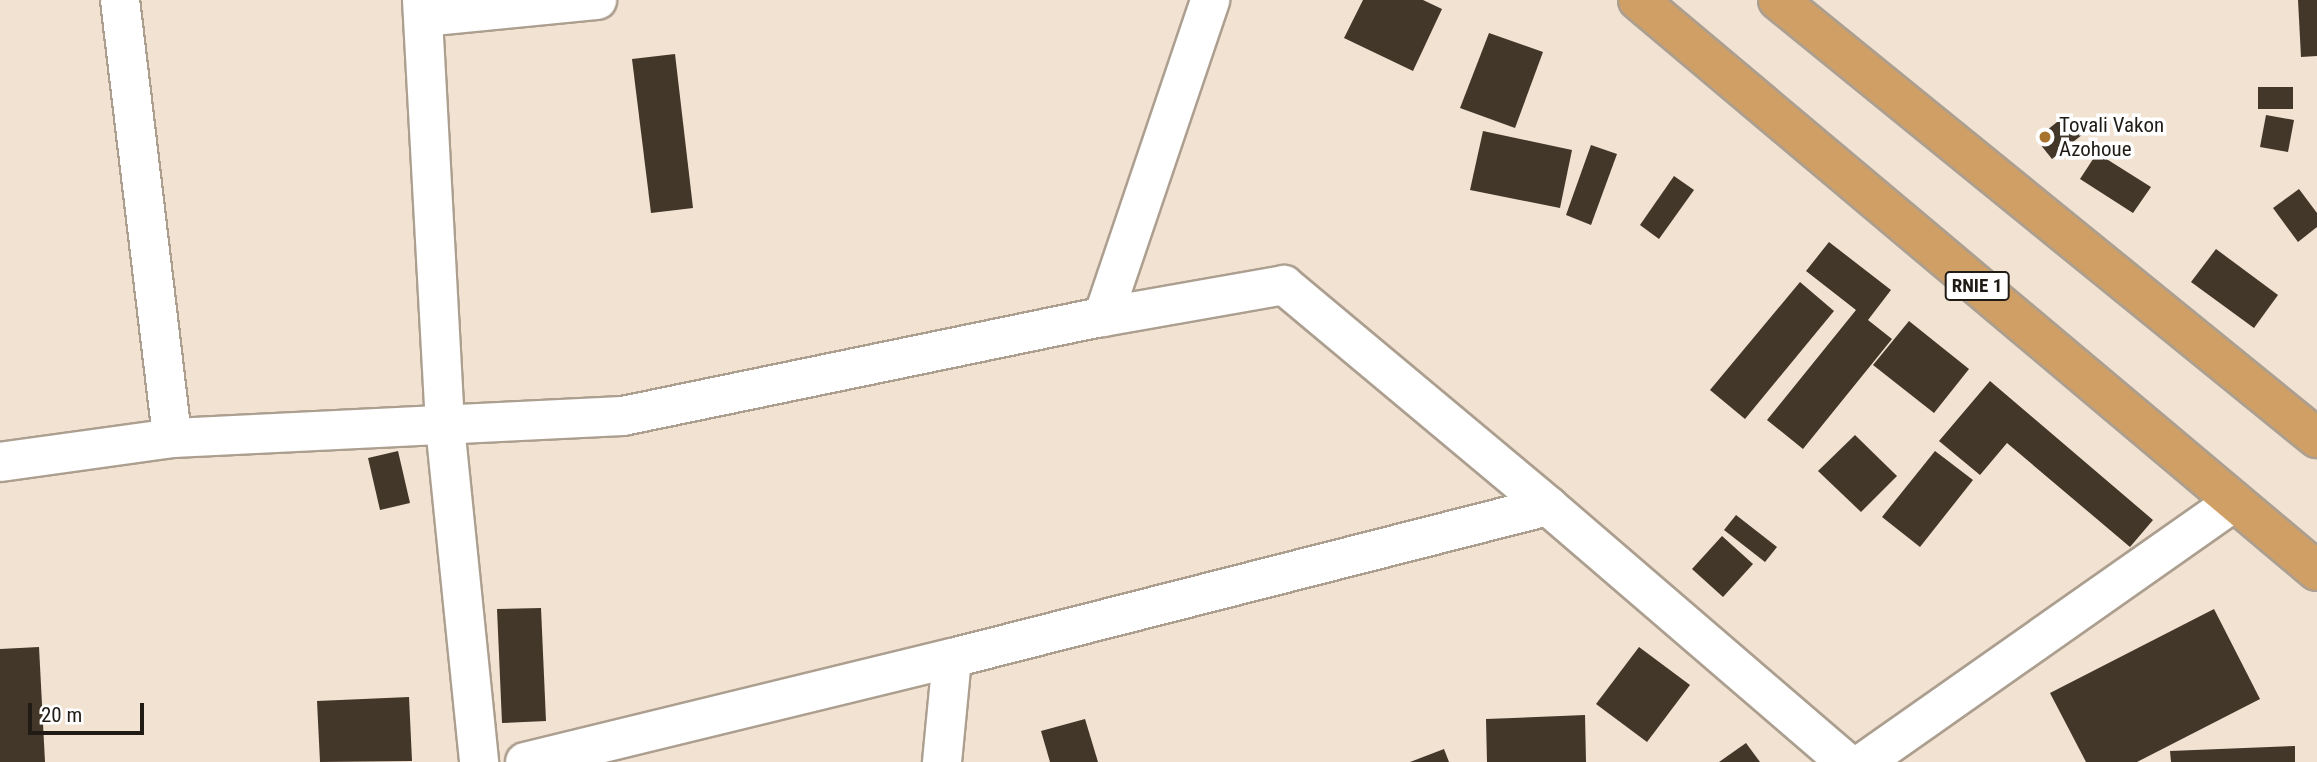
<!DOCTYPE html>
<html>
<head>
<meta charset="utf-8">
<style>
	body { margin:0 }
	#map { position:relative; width:2317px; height:762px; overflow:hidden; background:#f1e2d2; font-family:"Roboto Condensed",sans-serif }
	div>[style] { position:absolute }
	.building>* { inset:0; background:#43372a }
	.roads { filter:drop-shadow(2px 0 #ac9f8f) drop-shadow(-2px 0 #ac9f8f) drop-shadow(0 2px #ac9f8f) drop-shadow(0 -2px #ac9f8f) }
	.minor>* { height:38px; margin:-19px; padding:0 19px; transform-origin:19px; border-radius:19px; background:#fff }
	.highway>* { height:38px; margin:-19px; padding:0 19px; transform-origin:19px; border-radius:19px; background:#d09f66 }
	.dots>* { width:19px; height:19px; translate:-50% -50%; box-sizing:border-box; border:4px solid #fff; border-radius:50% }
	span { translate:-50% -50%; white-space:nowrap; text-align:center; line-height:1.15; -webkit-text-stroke:7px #fff; paint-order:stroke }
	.shield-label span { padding:2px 5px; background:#fff; border:2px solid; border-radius:5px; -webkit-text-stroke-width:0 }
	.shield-label { font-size:19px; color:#201b15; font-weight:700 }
	.poi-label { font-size:21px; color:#201b15 }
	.left { translate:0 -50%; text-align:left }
	.scale { position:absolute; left:28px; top:703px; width:116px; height:32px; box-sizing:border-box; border:4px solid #201b15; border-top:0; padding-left:9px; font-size:21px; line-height:24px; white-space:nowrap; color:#201b15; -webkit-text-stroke:5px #fff; paint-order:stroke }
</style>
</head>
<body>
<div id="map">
	<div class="building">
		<div style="clip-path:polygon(1363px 0,1423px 0,1442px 9px,1413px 71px,1344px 38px)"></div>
		<div style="clip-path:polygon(2298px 0,2317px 0,2317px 56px,2301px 57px)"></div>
		<div style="clip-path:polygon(1489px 33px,1543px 52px,1515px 128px,1460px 108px)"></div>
		<div style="clip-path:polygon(675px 54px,693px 208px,651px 213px,632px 59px)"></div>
		<div style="clip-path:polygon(2258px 87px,2293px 87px,2293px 109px,2258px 109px)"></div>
		<div style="clip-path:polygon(2067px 114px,2083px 134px,2052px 159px,2036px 139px)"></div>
		<div style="clip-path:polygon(2266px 115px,2294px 120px,2288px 152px,2260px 147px)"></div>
		<div style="clip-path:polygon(1483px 131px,1572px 150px,1560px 208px,1470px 190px)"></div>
		<div style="clip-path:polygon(1591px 145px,1617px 154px,1591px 225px,1566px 215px)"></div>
		<div style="clip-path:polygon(2097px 153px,2151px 187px,2133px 213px,2080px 179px)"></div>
		<div style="clip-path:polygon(1674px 176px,1694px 190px,1659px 239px,1640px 225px)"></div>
		<div style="clip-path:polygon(2299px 189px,2317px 213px,2317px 227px,2298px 242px,2273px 208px)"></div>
		<div style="clip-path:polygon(1829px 242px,1891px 290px,1868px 320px,1892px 339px,1803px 449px,1767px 420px,1856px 310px,1806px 271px)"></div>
		<div style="clip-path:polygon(2216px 249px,2278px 295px,2254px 328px,2191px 282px)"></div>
		<div style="clip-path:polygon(1800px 282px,1834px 311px,1745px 419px,1710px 390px)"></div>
		<div style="clip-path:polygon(1909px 321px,1969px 369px,1934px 413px,1873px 365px)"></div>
		<div style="clip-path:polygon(1990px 381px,2153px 520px,2130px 547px,2007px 443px,1980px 475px,1939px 441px)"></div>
		<div style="clip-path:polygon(1855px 435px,1897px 476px,1861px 512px,1818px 471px)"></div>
		<div style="clip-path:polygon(398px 451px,410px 503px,380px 510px,368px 458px)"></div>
		<div style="clip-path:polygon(1935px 451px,1973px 480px,1920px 547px,1882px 517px)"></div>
		<div style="clip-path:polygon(1736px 515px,1777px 547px,1765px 562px,1724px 530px)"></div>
		<div style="clip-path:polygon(1722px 536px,1753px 564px,1723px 597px,1692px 569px)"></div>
		<div style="clip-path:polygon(541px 608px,546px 721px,502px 723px,497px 609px)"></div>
		<div style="clip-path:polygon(2214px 609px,2260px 699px,2137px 762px,2086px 762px,2050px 693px)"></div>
		<div style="clip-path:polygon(39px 647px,45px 762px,0 762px,0 649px)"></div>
		<div style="clip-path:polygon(1639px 647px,1690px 685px,1647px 742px,1596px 704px)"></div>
		<div style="clip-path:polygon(409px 697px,412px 761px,320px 762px,317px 701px)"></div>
		<div style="clip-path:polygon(1585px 715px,1586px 762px,1487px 762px,1486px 719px)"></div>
		<div style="clip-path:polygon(1085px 719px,1098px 762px,1050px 762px,1041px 731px)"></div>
		<div style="clip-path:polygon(1746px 743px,1760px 762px,1719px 762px)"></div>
		<div style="clip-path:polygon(2295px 746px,2295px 762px,2171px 762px,2170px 751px)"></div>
		<div style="clip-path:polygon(1444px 749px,1449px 762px,1410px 762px)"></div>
	</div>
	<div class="roads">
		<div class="minor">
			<div style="left:120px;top:0;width:441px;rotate:83.2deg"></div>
			<div style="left:422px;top:0;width:427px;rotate:86.9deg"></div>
			<div style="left:445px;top:426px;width:338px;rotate:84.2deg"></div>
			<div style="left:424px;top:17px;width:174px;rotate:-5.6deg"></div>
			<div style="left:1103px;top:317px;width:335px;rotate:-71.3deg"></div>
			<div style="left:0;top:462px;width:174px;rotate:-7.9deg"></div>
			<div style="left:172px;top:438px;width:452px;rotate:-2.8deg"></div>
			<div style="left:623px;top:416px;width:490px;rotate:-11.7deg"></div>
			<div style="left:1103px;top:317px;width:184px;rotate:-10deg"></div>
			<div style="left:1284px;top:285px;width:344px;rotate:39.9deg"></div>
			<div style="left:1548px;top:506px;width:393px;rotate:40.7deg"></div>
			<div style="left:525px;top:762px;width:439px;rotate:-13.7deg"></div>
			<div style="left:952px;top:658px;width:615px;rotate:-14.31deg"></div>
			<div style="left:942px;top:762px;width:104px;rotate:-84.5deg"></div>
			<div style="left:1864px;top:762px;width:451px;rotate:-35.1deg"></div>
		</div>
		<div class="highway">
			<div style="left:1638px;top:0;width:887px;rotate:40.06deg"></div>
			<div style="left:1778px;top:0;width:695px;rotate:39.1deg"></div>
		</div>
	</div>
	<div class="dots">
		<div style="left:2045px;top:137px;background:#a7732c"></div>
	</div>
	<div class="shield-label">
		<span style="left:1977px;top:286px">RNIE 1</span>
	</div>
	<div class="poi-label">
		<span class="left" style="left:2059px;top:137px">Tovali Vakon<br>Azohoue</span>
	</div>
	<div class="scale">20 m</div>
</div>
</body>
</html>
